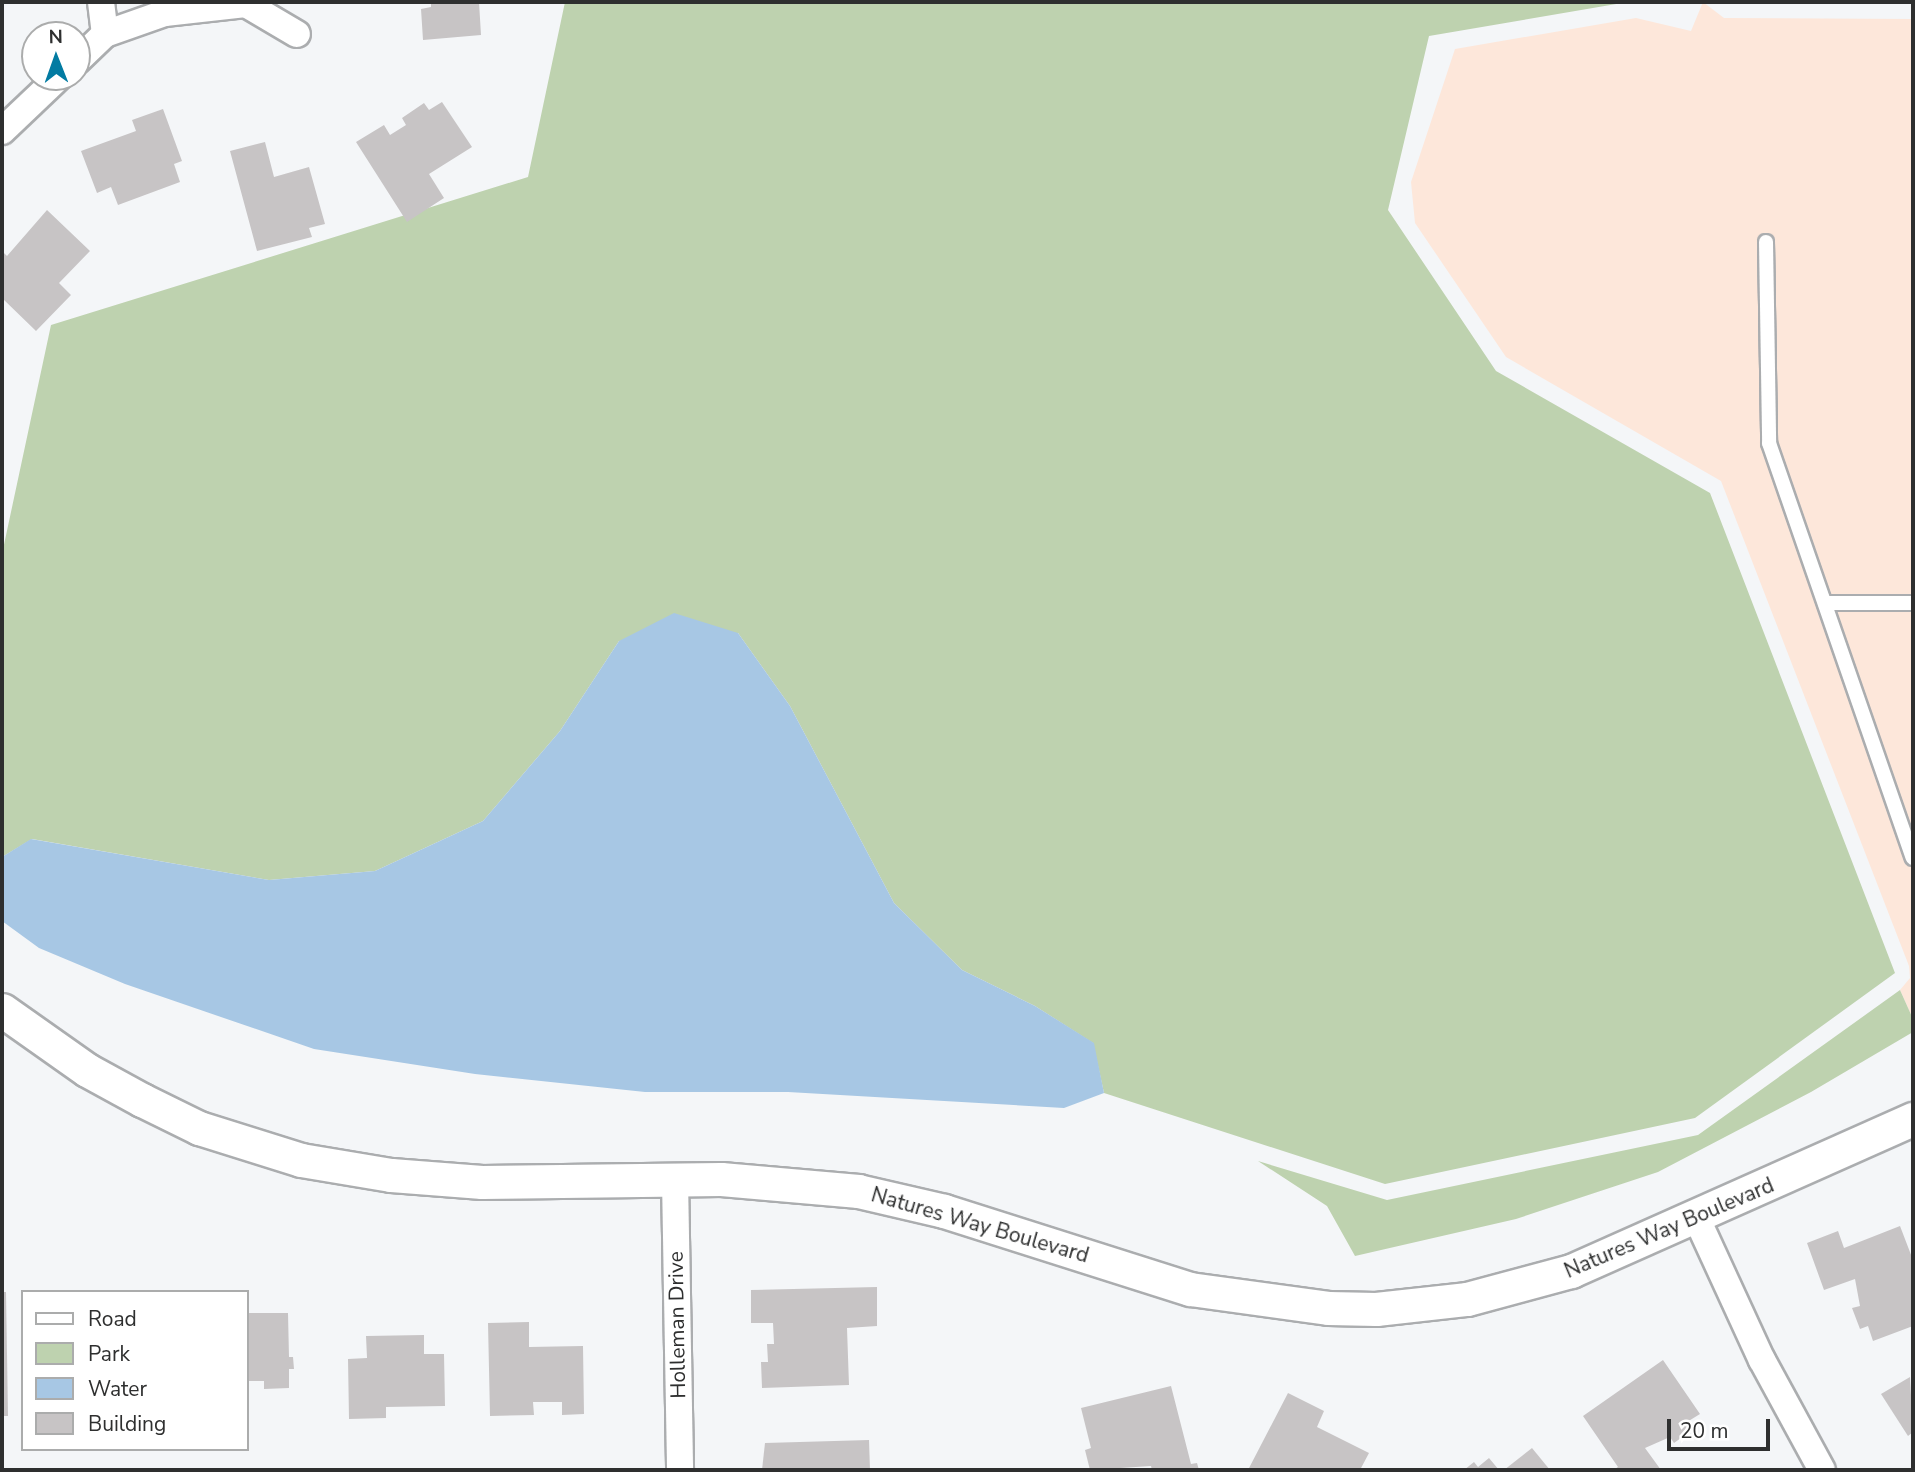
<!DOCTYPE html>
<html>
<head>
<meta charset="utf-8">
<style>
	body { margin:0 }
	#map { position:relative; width:1915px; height:1472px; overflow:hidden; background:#f4f6f8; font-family:"Nunito Sans",sans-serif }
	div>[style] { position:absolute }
	.commercial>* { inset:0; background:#fde7da }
	.green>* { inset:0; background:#bed2af }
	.water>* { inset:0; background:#a7c7e4 }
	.building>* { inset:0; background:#c7c4c5 }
	.roads { filter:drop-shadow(2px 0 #abadaf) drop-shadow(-2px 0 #abadaf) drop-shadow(0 2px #abadaf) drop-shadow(0 -2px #abadaf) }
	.service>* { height:14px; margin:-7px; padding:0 7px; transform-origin:7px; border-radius:7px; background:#fff }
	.minor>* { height:26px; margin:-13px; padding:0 13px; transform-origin:13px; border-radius:13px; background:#fff }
	.tertiary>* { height:33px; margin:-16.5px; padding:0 16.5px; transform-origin:16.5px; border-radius:16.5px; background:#fff }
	span { translate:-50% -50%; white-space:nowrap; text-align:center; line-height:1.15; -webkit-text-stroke:5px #fff; paint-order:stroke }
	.street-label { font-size:21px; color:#2e2f2f }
	.frame { position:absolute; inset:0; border:4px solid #2e2f2f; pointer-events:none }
	.legend { position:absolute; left:21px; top:1290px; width:228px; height:161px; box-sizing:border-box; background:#fff; border:2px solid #abacac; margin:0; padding:9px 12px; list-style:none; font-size:21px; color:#2e2f2f }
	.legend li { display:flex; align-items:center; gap:14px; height:35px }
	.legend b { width:35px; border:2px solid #abacac }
	.north { position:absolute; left:21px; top:21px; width:70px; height:70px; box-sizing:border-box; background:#fff; border:2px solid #abacac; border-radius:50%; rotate:359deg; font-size:19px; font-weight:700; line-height:28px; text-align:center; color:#2e2f2f }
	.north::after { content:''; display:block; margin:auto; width:24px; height:32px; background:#027ba2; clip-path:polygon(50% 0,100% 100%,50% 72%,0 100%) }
	.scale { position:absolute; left:1667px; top:1419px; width:103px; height:32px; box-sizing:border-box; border:4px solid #2e2f2f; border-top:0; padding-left:9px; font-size:21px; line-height:24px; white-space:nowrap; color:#2e2f2f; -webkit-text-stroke:5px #fff; paint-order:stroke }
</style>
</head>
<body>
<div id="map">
	<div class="commercial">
		<div style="clip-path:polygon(1703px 2px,1724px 18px,1913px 19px,1913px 1019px,1900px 990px,1910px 978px,1909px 966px,1721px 481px,1506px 357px,1415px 223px,1411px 182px,1455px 49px,1636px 18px,1691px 31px)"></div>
	</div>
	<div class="green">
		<div style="clip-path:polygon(565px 2px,1628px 2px,1429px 36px,1388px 210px,1496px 371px,1710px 493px,1895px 973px,1695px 1118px,1385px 1184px,1104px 1093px,1093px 1043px,1035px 1006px,962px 970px,894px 903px,790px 706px,738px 633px,619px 641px,560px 731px,483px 821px,375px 871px,269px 880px,32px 839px,2px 857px,2px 554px,51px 325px,528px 177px)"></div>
		<div style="clip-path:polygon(1900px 990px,1913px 1019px,1913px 1032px,1811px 1092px,1658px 1172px,1516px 1219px,1355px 1256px,1327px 1206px,1258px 1161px,1387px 1200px,1698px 1135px)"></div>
	</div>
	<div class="water">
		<div style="clip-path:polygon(674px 613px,738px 633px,790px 706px,894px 903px,962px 970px,1035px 1006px,1094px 1043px,1104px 1093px,1064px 1108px,788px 1092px,645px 1092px,475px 1074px,314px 1049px,125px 984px,39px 948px,2px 921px,2px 857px,31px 839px,269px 880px,375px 871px,483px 821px,560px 731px,619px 641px)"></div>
	</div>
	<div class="building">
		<div style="clip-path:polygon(431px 2px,479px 2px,481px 35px,423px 40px,421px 9px,431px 7px)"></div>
		<div style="clip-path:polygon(442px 102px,472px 147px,429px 174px,444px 198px,407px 222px,356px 142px,384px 125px,390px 135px,406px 125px,402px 118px,424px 103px,429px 110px)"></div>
		<div style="clip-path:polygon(163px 109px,182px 161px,174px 164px,180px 182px,118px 205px,111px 187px,97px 193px,81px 151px,136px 131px,132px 120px)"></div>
		<div style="clip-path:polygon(265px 142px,274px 177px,309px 167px,325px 224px,309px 228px,312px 237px,257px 251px,230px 151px)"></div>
		<div style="clip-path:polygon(47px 210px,90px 251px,59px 283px,71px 295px,36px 331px,2px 298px,2px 251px,7px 256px)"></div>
		<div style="clip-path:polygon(1900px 1226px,1913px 1260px,1913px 1326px,1873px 1341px,1868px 1326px,1860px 1329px,1852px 1308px,1860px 1306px,1855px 1279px,1824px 1290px,1807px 1243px,1838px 1231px,1844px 1248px)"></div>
		<div style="clip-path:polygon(877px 1287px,877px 1326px,847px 1328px,849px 1385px,762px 1388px,761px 1362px,768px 1362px,767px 1344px,774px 1344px,773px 1323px,751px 1323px,751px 1290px)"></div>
		<div style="clip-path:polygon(2px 1292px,6px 1292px,8px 1416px,2px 1416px)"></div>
		<div style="clip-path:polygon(247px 1313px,288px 1313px,289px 1357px,293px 1357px,294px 1369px,289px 1369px,289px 1388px,264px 1389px,264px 1381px,247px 1381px)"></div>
		<div style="clip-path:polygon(529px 1322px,529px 1347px,583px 1346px,584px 1414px,562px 1415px,562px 1402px,533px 1402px,534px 1415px,490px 1416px,488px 1323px)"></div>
		<div style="clip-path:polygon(424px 1335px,424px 1354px,444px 1354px,445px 1406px,386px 1407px,386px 1418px,349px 1419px,348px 1359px,367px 1358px,366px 1336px)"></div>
		<div style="clip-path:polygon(1663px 1360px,1700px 1414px,1687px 1422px,1692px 1430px,1674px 1443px,1670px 1437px,1645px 1448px,1661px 1470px,1613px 1470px,1618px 1467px,1583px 1416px)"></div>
		<div style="clip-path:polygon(1910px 1377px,1913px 1432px,1908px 1436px,1881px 1394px)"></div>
		<div style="clip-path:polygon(1171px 1386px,1191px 1464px,1197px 1463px,1199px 1470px,1152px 1470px,1151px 1466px,1090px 1470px,1085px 1450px,1091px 1448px,1081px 1408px)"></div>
		<div style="clip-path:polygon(1288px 1393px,1324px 1411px,1317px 1427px,1369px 1453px,1360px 1470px,1248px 1470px)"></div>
		<div style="clip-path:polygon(869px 1440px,870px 1470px,762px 1470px,765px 1443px)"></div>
		<div style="clip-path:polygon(1532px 1448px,1550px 1470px,1504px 1470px)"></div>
		<div style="clip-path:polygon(1489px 1458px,1499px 1470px,1464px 1470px,1474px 1462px,1478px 1467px)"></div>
	</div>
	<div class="roads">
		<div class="service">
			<div style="left:1766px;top:242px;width:201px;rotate:89.1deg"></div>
			<div style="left:1769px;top:443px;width:439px;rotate:70.9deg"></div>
			<div style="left:1825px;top:603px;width:88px"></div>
		</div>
		<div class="minor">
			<div style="left:101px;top:2px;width:32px;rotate:83deg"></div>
			<div style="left:77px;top:61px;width:39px;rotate:-44deg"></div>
			<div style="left:105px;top:34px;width:64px;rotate:-19.3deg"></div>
			<div style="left:165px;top:13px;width:81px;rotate:-6.3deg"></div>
			<div style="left:246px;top:4px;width:59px;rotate:30.5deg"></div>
			<div style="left:2px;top:131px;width:79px;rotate:-43.5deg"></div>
			<div style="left:675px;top:1179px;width:291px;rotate:89deg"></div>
			<div style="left:1697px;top:1219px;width:155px;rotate:65.3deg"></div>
			<div style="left:1762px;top:1360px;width:125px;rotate:61.4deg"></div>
		</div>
		<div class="tertiary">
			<div style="left:2px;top:1010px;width:104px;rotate:35.2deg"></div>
			<div style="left:87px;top:1070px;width:63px;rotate:28.6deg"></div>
			<div style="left:142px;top:1100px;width:64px;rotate:26.2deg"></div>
			<div style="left:199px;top:1128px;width:107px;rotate:17.4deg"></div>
			<div style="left:301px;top:1160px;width:91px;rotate:9.5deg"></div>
			<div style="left:391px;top:1175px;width:91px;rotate:4.4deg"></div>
			<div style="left:482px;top:1182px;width:239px;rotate:-0.7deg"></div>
			<div style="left:721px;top:1179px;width:138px;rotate:5deg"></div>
			<div style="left:858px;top:1191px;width:88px;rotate:13.1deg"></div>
			<div style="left:944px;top:1211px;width:258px;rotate:17.6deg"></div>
			<div style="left:1190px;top:1289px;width:139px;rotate:7.8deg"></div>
			<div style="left:1328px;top:1308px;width:48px;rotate:1.2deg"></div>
			<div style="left:1376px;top:1309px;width:92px;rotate:-6.3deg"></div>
			<div style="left:1467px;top:1299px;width:108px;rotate:-15.1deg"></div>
			<div style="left:1571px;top:1271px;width:374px;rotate:-24deg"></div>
		</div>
	</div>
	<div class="street-label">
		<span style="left:980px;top:1225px;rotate:16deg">Natures Way Boulevard</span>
		<span style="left:1669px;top:1228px;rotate:-23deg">Natures Way Boulevard</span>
		<span style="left:677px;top:1325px;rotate:-91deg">Holleman Drive</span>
	</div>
	<div class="frame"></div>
	<ul class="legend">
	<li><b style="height:9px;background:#fff"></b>Road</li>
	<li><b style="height:19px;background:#bed2af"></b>Park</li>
	<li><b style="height:19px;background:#a7c7e4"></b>Water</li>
	<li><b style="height:19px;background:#c7c4c5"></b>Building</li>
	</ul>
	<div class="north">N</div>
	<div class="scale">20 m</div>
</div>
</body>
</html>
